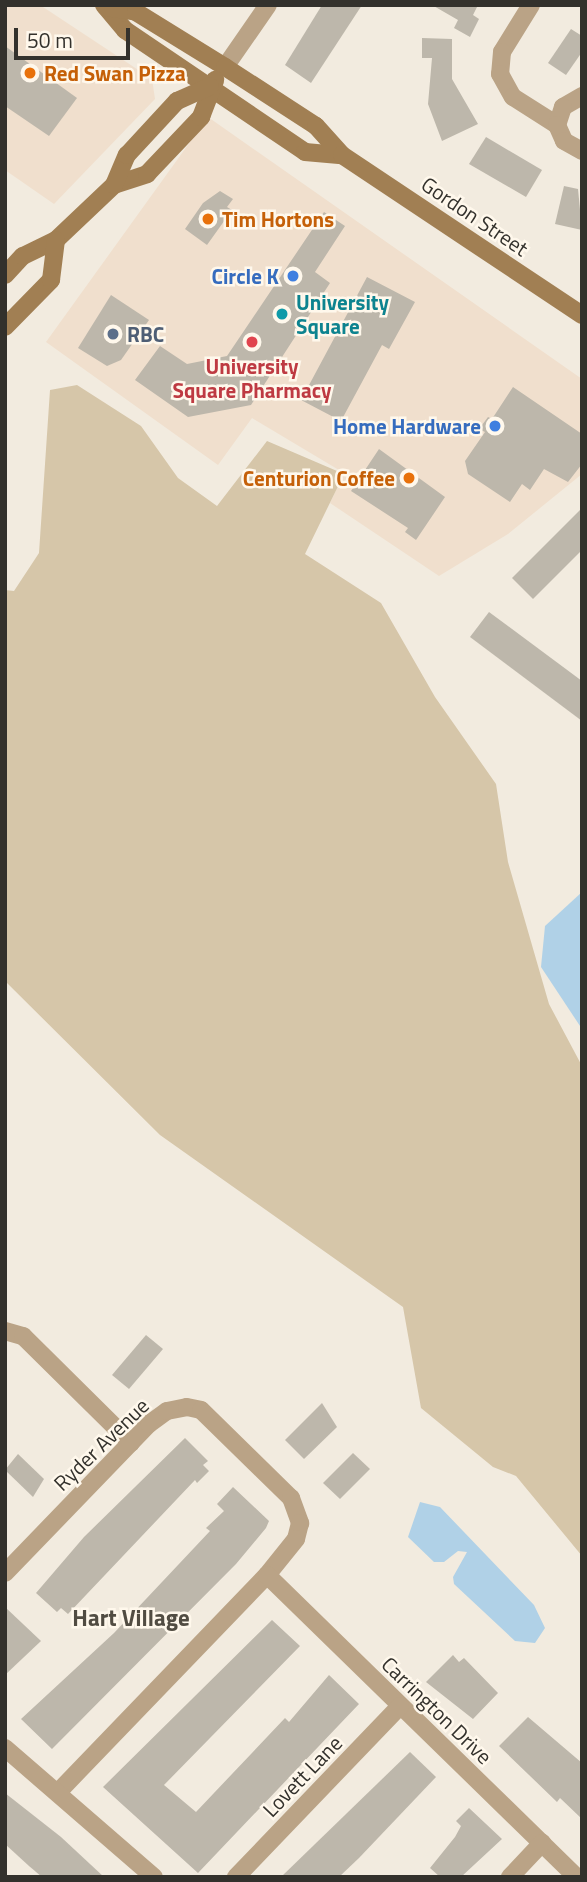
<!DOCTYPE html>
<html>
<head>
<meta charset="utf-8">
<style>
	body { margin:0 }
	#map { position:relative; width:587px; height:1882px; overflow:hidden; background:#f2ebdf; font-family:"Titillium Web",sans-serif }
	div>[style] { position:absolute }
	.commercial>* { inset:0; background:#f0dfcd }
	.green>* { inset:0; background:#d6c6a9 }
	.water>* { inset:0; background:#b0d1e7 }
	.building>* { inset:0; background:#bdb7ab }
	.street>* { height:18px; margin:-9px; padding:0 9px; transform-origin:9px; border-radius:9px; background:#baa386 }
	.secondary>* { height:18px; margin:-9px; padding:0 9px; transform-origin:9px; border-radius:9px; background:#a17f53 }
	.dots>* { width:19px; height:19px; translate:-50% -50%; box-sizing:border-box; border:4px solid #fff8ec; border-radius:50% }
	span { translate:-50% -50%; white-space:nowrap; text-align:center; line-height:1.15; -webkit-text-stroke:5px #fff8ec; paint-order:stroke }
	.food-label { font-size:21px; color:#c56008; font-weight:700 }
	.left { translate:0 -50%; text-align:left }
	.right { translate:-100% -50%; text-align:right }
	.street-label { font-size:21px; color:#33312c }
	.shop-label { font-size:21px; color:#366cbe; font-weight:700 }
	.culture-label { font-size:21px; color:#0d838f; font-weight:700 }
	.service-label { font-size:21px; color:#4e5e75; font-weight:700 }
	.health-label { font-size:21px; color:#be3a42; font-weight:700 }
	.neighbourhood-label { font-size:23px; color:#514c42; font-weight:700 }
	.frame { position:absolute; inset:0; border:7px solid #33312c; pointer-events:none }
	.scale { position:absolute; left:14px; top:28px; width:116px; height:32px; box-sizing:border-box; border:4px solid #33312c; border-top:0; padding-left:9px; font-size:21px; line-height:24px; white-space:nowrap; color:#33312c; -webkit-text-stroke:5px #fff8ec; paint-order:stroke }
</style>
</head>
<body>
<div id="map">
	<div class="commercial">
		<div style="clip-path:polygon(5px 5px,40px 5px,152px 79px,155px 99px,54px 204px,5px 170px)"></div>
		<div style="clip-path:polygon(208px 117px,582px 379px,582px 474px,508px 534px,439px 576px,330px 503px,344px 473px,252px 418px,218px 465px,46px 342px)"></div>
	</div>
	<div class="green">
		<div style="clip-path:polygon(77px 385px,141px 426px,178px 478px,217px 506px,267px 441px,344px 474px,305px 554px,381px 603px,435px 697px,496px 784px,508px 862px,549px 1004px,582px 1066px,582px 1556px,516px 1476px,493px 1467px,421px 1408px,403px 1307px,160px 1135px,5px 981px,5px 590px,14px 591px,39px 553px,50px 390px)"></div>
	</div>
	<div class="water">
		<div style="clip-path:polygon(582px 892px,582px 1029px,541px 967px,545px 926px)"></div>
		<div style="clip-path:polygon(420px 1502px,440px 1507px,534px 1605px,545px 1628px,535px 1643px,515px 1641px,454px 1584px,453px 1577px,467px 1552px,458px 1551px,444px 1562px,434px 1562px,408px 1537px)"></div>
	</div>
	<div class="building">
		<div style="clip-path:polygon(322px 5px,362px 5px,311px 83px,285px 65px)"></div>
		<div style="clip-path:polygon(432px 5px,478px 5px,473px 15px,479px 19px,470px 37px,454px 28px,458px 20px)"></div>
		<div style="clip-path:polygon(571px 29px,582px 36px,582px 52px,566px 75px,548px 63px)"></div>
		<div style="clip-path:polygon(422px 38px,452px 39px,452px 79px,478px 124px,442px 141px,428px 104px,432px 58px,422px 58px)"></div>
		<div style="clip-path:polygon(5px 46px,77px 98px,49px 136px,5px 106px)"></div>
		<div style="clip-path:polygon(486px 137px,542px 170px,526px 197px,469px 164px)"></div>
		<div style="clip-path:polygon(564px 186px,578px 189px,582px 230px,555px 224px)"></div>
		<div style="clip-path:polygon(220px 191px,233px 199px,227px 207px,232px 210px,207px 245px,185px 229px,203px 203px)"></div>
		<div style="clip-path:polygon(324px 212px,345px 226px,315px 272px,330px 283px,251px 405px,188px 417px,135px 380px,160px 346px,187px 364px,227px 356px)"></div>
		<div style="clip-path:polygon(367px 277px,415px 302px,389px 349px,382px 345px,341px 421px,301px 400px)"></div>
		<div style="clip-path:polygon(111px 295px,149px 320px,121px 360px,107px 366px,78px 348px)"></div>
		<div style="clip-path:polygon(513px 387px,582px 434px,582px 464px,568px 482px,544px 469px,530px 490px,522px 484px,510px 502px,468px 474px,465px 461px,485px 432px,479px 429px,488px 417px,492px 419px)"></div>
		<div style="clip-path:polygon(379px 449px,445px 497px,416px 540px,405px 532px,408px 528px,351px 491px)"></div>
		<div style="clip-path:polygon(582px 508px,582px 550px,533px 599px,512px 578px)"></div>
		<div style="clip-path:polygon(489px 612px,582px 681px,582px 721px,470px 637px)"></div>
		<div style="clip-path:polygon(146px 1335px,163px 1349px,129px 1389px,112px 1375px)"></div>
		<div style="clip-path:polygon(322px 1403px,337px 1427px,304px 1459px,285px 1440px)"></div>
		<div style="clip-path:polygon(185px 1438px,208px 1461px,203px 1465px,209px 1471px,197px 1483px,195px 1480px,68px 1614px,61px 1608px,57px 1612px,36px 1593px,84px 1537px)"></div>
		<div style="clip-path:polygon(353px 1453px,370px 1469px,340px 1499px,323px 1483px)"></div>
		<div style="clip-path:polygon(18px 1454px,44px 1479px,33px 1497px,5px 1470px)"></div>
		<div style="clip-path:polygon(233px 1487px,269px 1521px,266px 1528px,236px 1564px,52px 1749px,21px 1719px,114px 1633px,210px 1531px,206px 1528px,224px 1511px,217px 1504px)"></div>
		<div style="clip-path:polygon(5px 1607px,41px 1641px,5px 1675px)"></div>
		<div style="clip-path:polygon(272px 1620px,300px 1646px,164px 1785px,196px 1812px,285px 1718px,289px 1722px,329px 1675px,359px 1704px,198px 1873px,103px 1787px)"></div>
		<div style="clip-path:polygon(453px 1655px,459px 1662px,464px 1658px,498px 1693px,473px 1719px,426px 1682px)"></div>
		<div style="clip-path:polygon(528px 1717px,582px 1763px,582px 1819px,560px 1798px,557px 1802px,499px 1746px)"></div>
		<div style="clip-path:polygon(410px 1752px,436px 1777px,359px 1858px,339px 1877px,281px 1877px)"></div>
		<div style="clip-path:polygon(5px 1793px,61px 1837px,104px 1877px,42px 1877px,29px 1866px,5px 1844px)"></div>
		<div style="clip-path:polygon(469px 1808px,502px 1839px,461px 1877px,440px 1877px,430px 1868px,455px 1837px,461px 1826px,456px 1821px)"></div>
	</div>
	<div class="street">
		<div style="left:531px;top:5px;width:55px;rotate:121.7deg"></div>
		<div style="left:502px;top:52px;width:22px;rotate:95deg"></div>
		<div style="left:500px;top:74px;width:26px;rotate:61deg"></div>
		<div style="left:513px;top:97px;width:52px;rotate:32.5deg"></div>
		<div style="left:225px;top:67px;width:75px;rotate:-55.3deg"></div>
		<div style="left:582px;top:96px;width:22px;rotate:150deg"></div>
		<div style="left:563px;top:107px;width:19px;rotate:108deg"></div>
		<div style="left:557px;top:125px;width:17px;rotate:66deg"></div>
		<div style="left:564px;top:141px;width:21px;rotate:29deg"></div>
		<div style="left:5px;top:1331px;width:19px;rotate:16deg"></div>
		<div style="left:23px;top:1336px;width:152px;rotate:44.7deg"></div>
		<div style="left:5px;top:1573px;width:207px;rotate:-46deg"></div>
		<div style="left:149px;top:1424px;width:22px;rotate:-36deg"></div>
		<div style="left:167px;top:1411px;width:20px;rotate:-11deg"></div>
		<div style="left:187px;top:1407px;width:14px;rotate:12deg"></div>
		<div style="left:201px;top:1410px;width:126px;rotate:44.4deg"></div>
		<div style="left:291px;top:1498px;width:27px;rotate:70deg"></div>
		<div style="left:300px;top:1523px;width:16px;rotate:104deg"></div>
		<div style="left:296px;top:1539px;width:46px;rotate:128.9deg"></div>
		<div style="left:267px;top:1575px;width:300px;rotate:133.9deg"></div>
		<div style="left:267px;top:1575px;width:433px;rotate:44.3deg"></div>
		<div style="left:5px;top:1748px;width:197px;rotate:40.9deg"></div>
		<div style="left:236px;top:1877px;width:237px;rotate:-46.2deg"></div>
		<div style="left:510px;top:1877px;width:47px;rotate:-46.7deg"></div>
	</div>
	<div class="secondary">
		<div style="left:104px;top:5px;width:33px;rotate:50deg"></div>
		<div style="left:125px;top:30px;width:217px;rotate:34.1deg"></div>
		<div style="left:305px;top:152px;width:37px;rotate:5deg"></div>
		<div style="left:106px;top:7px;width:30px;rotate:9deg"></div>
		<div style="left:136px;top:12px;width:105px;rotate:31.7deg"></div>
		<div style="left:225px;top:67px;width:108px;rotate:33deg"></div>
		<div style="left:316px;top:126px;width:39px;rotate:48deg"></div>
		<div style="left:342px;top:155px;width:288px;rotate:33.7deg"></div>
		<div style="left:114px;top:185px;width:35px;rotate:-18deg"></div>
		<div style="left:147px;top:174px;width:79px;rotate:-46.5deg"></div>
		<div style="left:201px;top:117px;width:40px;rotate:-69deg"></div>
		<div style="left:5px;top:275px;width:26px;rotate:-47deg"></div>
		<div style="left:23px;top:256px;width:37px;rotate:-26deg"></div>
		<div style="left:56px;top:240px;width:80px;rotate:-43.5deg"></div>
		<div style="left:114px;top:185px;width:33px;rotate:-67deg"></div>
		<div style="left:127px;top:155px;width:74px;rotate:-47.2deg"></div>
		<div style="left:177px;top:101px;width:36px;rotate:-24deg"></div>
		<div style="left:5px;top:327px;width:66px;rotate:-45.6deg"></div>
		<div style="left:51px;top:280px;width:40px;rotate:-82.9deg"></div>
	</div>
	<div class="dots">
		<div style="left:30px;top:73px;background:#e8710a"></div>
		<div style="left:208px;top:219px;background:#e8710a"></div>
		<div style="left:293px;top:276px;background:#3f7fe0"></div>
		<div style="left:282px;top:314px;background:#0f9aa8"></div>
		<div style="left:113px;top:334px;background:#5c6f8a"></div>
		<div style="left:252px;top:342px;background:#e0444e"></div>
		<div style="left:495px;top:426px;background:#3f7fe0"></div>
		<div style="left:409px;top:478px;background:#e8710a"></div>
	</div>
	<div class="food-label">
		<span class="left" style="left:44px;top:73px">Red Swan Pizza</span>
		<span class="left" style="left:222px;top:219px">Tim Hortons</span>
		<span class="right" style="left:395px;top:478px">Centurion Coffee</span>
	</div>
	<div class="street-label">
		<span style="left:475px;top:216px;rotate:34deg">Gordon Street</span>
		<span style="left:101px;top:1444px;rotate:-44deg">Ryder Avenue</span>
		<span style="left:437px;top:1710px;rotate:44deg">Carrington Drive</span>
		<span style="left:302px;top:1776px;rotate:-46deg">Lovett Lane</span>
	</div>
	<div class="shop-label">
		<span class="right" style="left:279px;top:276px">Circle K</span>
		<span class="right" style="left:481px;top:426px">Home Hardware</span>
	</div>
	<div class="culture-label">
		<span class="left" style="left:296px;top:314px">University<br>Square</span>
	</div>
	<div class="service-label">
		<span class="left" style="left:127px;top:334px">RBC</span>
	</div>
	<div class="health-label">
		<span style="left:252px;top:378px">University<br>Square Pharmacy</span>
	</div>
	<div class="neighbourhood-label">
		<span style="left:131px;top:1618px">Hart Village</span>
	</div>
	<div class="frame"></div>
	<div class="scale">50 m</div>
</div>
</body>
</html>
